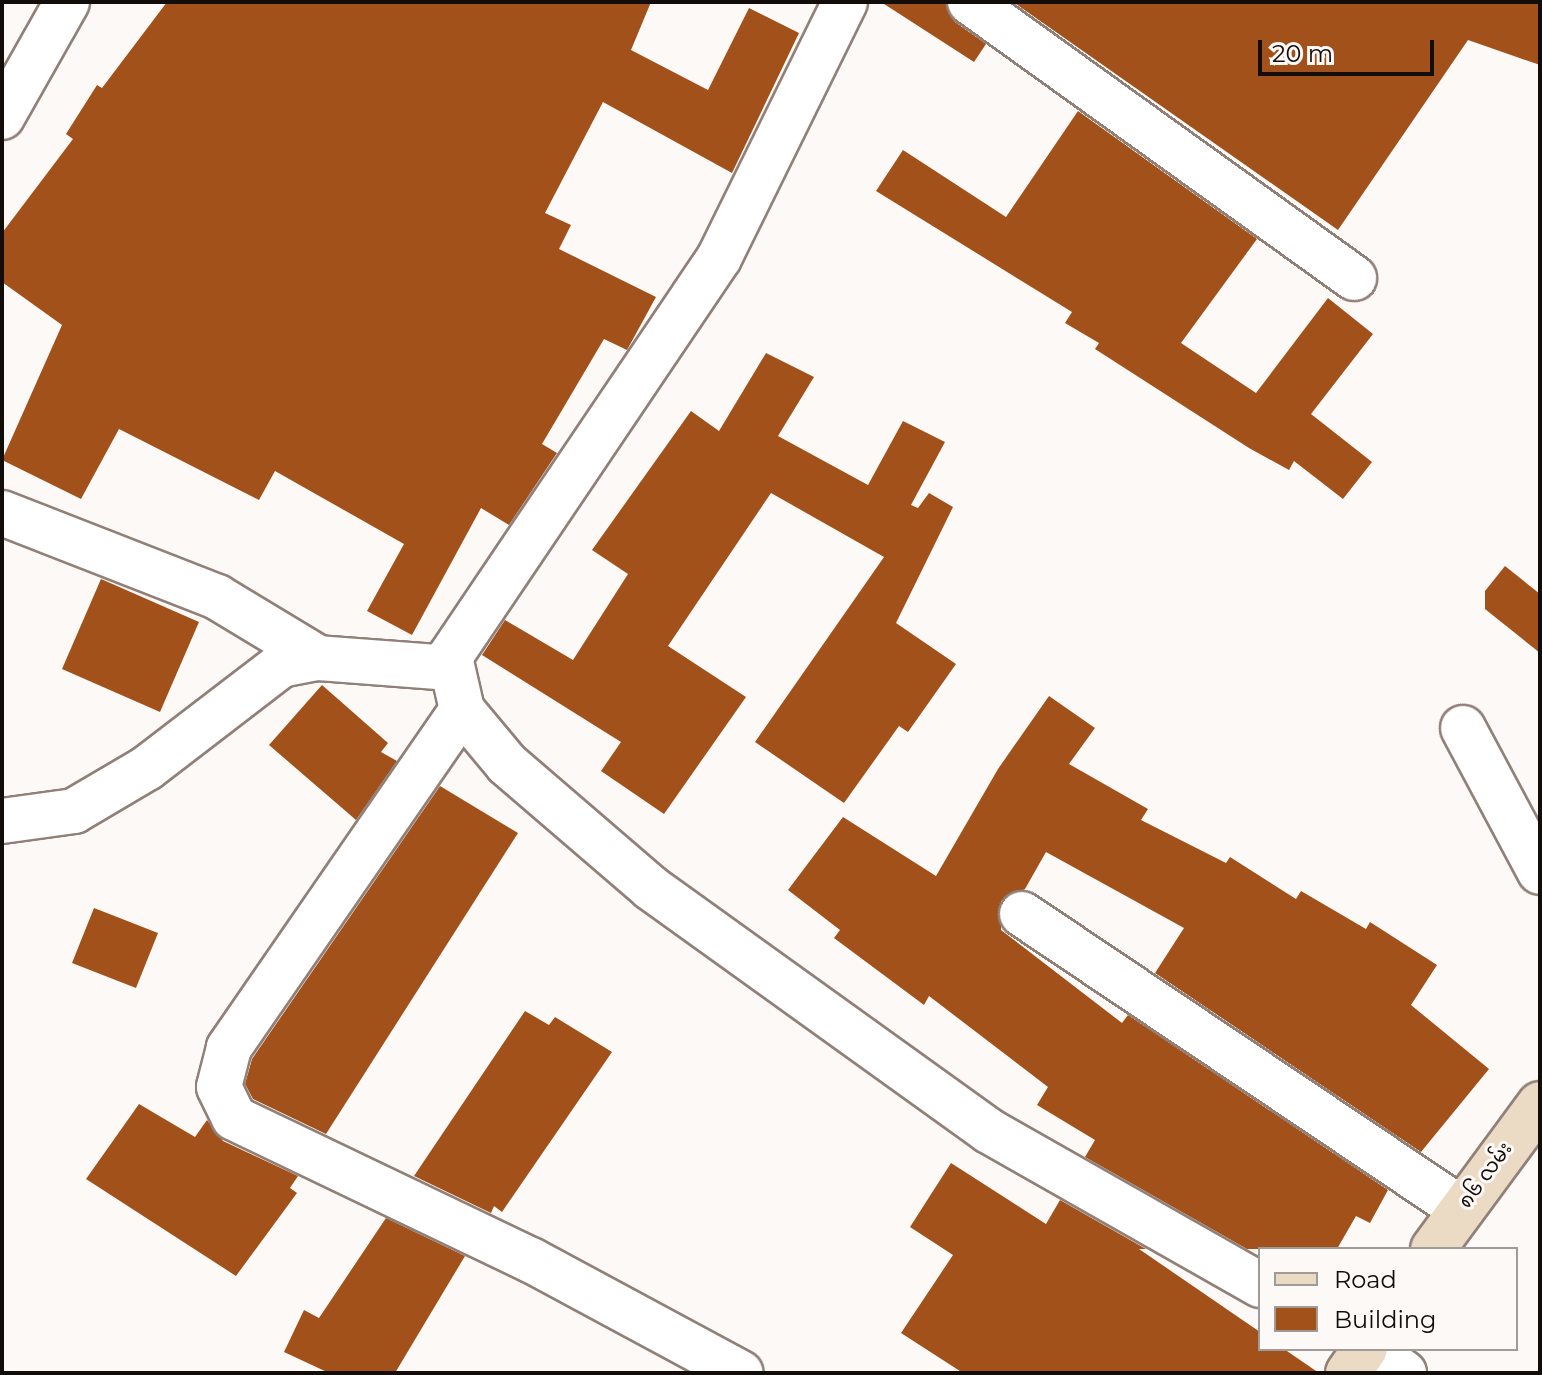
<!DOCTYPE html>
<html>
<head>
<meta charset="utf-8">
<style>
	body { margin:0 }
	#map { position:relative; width:1542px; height:1375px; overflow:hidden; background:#fdf9f7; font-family:Montserrat,"Noto Sans Myanmar",sans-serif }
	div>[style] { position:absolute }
	.building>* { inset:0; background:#a3511a }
	.roads { filter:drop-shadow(2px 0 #918078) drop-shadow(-2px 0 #918078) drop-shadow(0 2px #918078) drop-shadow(0 -2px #918078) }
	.street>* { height:44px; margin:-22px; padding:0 22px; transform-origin:22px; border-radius:22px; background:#fff }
	.secondary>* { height:44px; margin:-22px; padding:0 22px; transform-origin:22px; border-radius:22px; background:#ebdbc4 }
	span { translate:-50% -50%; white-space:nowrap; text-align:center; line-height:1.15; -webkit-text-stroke:6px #fdf9f7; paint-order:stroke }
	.street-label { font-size:20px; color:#130d0a }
	.frame { position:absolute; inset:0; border:4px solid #130d0a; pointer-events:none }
	.legend { position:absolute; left:1258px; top:1247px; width:260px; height:104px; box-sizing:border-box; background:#fdf9f7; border:2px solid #9f9b98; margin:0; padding:10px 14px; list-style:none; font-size:24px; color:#130d0a }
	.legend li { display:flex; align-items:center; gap:16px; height:40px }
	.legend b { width:40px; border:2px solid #9f9b98 }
	.scale { position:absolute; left:1258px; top:40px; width:176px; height:36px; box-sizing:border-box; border:4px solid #130d0a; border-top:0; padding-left:10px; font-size:24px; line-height:28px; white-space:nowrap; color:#130d0a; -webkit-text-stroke:6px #fdf9f7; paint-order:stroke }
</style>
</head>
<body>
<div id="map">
	<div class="building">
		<div style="clip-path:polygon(167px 2px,651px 2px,631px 50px,708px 90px,749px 8px,799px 33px,732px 173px,603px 102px,545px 213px,571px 225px,559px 249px,656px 297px,627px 350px,604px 339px,542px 444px,557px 453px,509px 525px,481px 508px,412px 635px,367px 611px,404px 544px,275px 471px,259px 500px,119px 429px,81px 499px,2px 460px,62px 325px,2px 282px,2px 233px,73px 139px,66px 134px,97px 85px,102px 88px)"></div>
		<div style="clip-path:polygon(881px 2px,945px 2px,955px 22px,986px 44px,974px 62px)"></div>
		<div style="clip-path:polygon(1013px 2px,1540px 2px,1540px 65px,1468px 40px,1338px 230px)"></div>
		<div style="clip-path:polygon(1078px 111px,1257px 239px,1181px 343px,1256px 393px,1328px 298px,1373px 334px,1311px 414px,1372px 462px,1343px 499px,1294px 461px,1289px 470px,1249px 448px,1095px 349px,1099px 343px,1065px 323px,1072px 312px,876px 191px,903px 150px,1006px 217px)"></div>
		<div style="clip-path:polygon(766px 353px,814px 377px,778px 436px,868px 485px,903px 421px,945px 442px,911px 505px,918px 508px,929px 493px,953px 507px,896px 623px,956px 664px,908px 732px,899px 726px,844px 803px,755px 742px,884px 557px,771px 493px,668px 646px,746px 697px,664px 814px,601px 771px,621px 742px,482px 655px,505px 620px,573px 660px,628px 574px,592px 550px,691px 411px,719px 431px)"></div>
		<div style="clip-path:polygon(1505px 566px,1540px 594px,1540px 653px,1485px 609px,1485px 591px)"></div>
		<div style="clip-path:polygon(101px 579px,199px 622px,160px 712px,62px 669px)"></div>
		<div style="clip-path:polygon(322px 685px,388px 743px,381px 752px,397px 761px,356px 820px,269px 745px)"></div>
		<div style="clip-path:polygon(1049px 696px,1095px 728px,1069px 764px,1148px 809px,1141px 820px,1226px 863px,1230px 857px,1296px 899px,1301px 891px,1366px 929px,1370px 922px,1437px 965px,1411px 1005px,1489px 1069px,1421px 1152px,1155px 973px,1184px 928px,1046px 852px,1025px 889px,1001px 901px,1001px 930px,1122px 1023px,1128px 1015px,1388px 1190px,1370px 1223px,1356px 1216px,1337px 1249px,1247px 1249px,1085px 1157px,1095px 1140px,1037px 1105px,1048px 1087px,929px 996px,924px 1005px,834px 938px,840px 930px,788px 890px,843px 817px,936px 876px,998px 769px)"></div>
		<div style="clip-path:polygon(440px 786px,518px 833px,326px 1134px,253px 1099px,245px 1084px,252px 1059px)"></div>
		<div style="clip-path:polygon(94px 908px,158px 933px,136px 988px,72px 963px)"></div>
		<div style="clip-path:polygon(525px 1011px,549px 1025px,555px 1017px,612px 1052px,502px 1212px,494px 1206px,491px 1213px,414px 1176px)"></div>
		<div style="clip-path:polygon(139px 1104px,195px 1137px,207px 1120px,223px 1141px,298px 1176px,290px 1188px,297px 1193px,236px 1276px,86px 1179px)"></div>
		<div style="clip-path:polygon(951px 1163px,1046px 1224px,1060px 1200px,1146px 1249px,1139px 1249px,1260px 1332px,1260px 1349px,1284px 1349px,1319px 1373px,963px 1373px,901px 1333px,953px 1255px,910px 1227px)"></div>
		<div style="clip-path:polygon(386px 1218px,465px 1256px,395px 1373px,329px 1373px,284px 1352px,304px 1310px,319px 1318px)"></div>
	</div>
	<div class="roads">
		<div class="street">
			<div style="left:845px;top:2px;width:285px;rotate:116.2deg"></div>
			<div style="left:719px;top:258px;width:481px;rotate:124deg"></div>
			<div style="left:450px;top:657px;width:54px;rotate:77.2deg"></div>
			<div style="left:462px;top:710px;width:70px;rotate:50.2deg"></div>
			<div style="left:507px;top:764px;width:190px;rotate:40.7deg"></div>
			<div style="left:651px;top:888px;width:416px;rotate:35.7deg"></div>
			<div style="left:989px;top:1131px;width:312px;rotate:29.6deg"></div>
			<div style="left:970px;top:2px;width:473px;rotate:35.7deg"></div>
			<div style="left:2px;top:117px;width:132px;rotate:-60.5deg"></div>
			<div style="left:2px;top:513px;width:231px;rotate:21.3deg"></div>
			<div style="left:217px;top:597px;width:118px;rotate:31.1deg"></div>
			<div style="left:462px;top:710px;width:411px;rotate:124.6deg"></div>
			<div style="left:229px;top:1048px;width:40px;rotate:104.4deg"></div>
			<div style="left:219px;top:1087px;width:34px;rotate:64deg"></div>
			<div style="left:234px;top:1118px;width:329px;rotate:25.6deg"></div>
			<div style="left:531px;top:1260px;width:238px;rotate:28.3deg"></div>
			<div style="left:1463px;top:728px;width:163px;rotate:61.9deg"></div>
			<div style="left:2px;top:821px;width:73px;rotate:-7.9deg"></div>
			<div style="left:74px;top:811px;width:85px;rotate:-30.5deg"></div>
			<div style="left:147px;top:768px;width:169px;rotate:-37.5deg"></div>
			<div style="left:281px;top:665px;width:38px;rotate:-11deg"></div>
			<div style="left:318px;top:658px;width:134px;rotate:4.3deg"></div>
			<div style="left:1022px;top:914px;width:529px;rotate:33.9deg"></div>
			<div style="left:1371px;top:1349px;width:41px;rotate:36deg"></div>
		</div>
		<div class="secondary">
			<div style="left:1433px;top:1249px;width:180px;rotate:-53.6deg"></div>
			<div style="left:1348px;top:1373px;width:29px;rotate:-55deg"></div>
		</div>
	</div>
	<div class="street-label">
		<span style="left:1485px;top:1175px;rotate:-54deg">၈၆ လမ်း</span>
	</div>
	<div class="frame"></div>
	<ul class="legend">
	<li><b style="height:10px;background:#ebdbc4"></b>Road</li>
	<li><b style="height:22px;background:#a3511a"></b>Building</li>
	</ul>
	<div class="scale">20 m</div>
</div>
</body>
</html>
